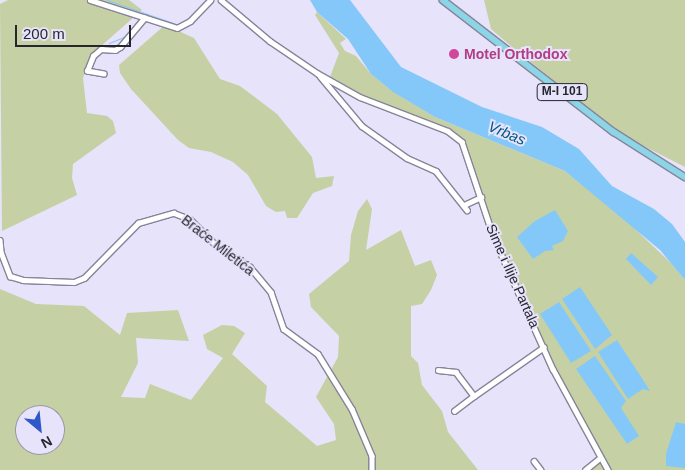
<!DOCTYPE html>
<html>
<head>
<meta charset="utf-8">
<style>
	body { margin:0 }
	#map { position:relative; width:685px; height:470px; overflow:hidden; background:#e6e3fa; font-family:Helvetica,sans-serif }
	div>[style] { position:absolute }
	.green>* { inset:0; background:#c5d1a4 }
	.water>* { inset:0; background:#84c8f9 }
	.stream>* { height:1px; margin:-0.5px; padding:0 0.5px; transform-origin:0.5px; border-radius:0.5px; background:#84c8f9 }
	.roads { filter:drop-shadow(1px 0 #878499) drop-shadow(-1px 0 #878499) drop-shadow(0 1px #878499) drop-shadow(0 -1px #878499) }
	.minor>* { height:4.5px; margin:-2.25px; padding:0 2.25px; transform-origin:2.25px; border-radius:2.25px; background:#fff }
	.major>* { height:5.5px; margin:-2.75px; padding:0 2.75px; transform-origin:2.75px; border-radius:2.75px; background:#8bd5e7 }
	.dots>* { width:14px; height:14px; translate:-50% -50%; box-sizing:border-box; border:2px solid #e6e3fa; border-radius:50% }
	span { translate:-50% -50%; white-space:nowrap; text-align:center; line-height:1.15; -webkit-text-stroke:4px #e6e3fa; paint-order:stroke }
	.shield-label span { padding:1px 4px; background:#e6e3fa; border:1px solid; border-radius:4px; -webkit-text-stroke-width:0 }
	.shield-label { font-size:12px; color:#27262f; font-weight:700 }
	.hotel-label { font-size:14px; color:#b23c85; font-weight:700 }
	.left { translate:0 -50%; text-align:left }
	.street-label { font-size:14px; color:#27262f }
	.water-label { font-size:15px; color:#005784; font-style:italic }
	.north { position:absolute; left:15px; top:405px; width:50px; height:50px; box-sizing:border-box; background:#e6e3fa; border:1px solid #9a97a9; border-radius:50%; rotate:152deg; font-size:14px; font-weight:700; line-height:20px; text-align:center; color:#27262f }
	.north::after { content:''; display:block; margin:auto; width:18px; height:22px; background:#3058c8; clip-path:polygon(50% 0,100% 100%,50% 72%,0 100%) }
	.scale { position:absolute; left:15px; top:25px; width:116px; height:22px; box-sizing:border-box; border:2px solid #27262f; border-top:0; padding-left:6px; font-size:15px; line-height:18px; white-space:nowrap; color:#27262f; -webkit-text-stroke:4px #e6e3fa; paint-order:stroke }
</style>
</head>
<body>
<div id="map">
	<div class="green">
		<div style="clip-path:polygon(8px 0,129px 0,142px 10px,92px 54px,83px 78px,87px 113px,107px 116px,113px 121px,116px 133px,73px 164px,72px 178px,77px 195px,2px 231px,0 4px)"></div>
		<div style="clip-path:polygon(484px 0,685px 0,685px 167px,622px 135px,512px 47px,491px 29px)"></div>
		<div style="clip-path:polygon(317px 12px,346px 39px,340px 43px,345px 51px,356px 56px,371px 74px,392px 91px,435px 117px,565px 171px,619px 214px,671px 263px,685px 280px,685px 470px,585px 470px,600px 458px,570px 401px,494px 238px,463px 140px,451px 130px,360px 94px,330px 77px,339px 53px,315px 15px)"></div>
		<div style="clip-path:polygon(165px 25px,194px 38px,220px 79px,240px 86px,277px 114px,312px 157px,316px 178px,334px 176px,332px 186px,313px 193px,297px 218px,287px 218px,285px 211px,276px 212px,266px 206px,248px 175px,233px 162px,211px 152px,189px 148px,178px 140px,131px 89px,120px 73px,119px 65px)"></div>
		<div style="clip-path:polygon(evenodd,367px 199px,372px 209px,366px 250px,401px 230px,415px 266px,431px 260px,437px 275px,431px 290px,422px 304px,411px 306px,411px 356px,418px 363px,422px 385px,442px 411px,448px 432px,478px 470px,0 470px,0 289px,36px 304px,84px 306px,120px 335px,127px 313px,178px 310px,189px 341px,136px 338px,138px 363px,121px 397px,145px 398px,150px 384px,191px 400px,223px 358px,207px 349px,203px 335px,222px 325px,234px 326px,245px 333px,232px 354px,267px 386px,265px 402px,317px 446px,336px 440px,334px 424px,316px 397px,338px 357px,339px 336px,311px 307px,309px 294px,349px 261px,351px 235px,358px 211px,367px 199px,25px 415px,55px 415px,55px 445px,25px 445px,25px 415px)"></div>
	</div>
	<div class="water">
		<div style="clip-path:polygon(310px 0,350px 0,401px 67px,482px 107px,542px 127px,579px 149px,612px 186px,654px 209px,672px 224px,685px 242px,685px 280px,660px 250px,565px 171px,435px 117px,393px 92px,371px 74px,348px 39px,317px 12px)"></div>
		<div style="clip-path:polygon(555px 210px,568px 231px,563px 241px,552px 246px,554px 250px,545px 251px,533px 259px,517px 237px,535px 221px)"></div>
		<div style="clip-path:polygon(631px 253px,658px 277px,651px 285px,626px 259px)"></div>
		<div style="clip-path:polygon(580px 287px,612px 335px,595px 349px,562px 299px)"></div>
		<div style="clip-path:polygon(559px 302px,591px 351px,571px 363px,540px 314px)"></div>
		<div style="clip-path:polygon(617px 340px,647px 386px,650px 391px,643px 389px,628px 399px,598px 352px)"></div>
		<div style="clip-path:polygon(595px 356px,626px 401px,621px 408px,639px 436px,627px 444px,576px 369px)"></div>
		<div style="clip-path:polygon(676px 422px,685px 424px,685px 468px,666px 466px,666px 454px)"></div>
	</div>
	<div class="stream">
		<div style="left:107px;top:0;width:76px;rotate:19.1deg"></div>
		<div style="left:109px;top:43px;width:16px;rotate:-22deg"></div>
		<div style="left:124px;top:37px;width:23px;rotate:-50deg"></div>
	</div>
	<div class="roads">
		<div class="minor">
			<div style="left:90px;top:0;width:91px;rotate:17.8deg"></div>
			<div style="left:177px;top:28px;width:15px;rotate:-28deg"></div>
			<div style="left:190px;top:21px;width:29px;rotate:-46deg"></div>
			<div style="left:221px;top:0;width:64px;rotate:39.9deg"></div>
			<div style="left:270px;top:41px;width:57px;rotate:34.2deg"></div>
			<div style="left:317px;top:73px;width:49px;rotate:29.2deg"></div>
			<div style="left:360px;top:97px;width:94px;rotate:21.1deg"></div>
			<div style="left:448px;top:131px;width:18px;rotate:38deg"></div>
			<div style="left:462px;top:142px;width:101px;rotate:71.6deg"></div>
			<div style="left:494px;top:238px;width:144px;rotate:65.8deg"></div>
			<div style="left:553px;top:369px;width:115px;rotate:61.4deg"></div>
			<div style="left:104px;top:74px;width:17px;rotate:-170deg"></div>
			<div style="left:87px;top:71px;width:16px;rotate:-68deg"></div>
			<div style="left:93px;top:56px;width:11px;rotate:-41deg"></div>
			<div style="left:101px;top:49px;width:14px;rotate:4deg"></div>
			<div style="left:115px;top:50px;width:6px;rotate:-31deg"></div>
			<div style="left:120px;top:47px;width:38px;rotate:-50deg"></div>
			<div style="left:320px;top:76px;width:65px;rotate:50deg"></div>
			<div style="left:362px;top:126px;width:55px;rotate:35.4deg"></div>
			<div style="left:407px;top:158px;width:32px;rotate:24deg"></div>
			<div style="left:436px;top:171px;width:50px;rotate:51.5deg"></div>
			<div style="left:464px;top:205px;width:19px;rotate:-25deg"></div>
			<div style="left:0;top:240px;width:12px;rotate:85deg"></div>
			<div style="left:1px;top:252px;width:26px;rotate:69deg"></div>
			<div style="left:10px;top:276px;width:14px;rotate:17deg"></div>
			<div style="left:23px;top:280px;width:51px;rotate:2.2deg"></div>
			<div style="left:74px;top:282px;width:11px;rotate:-22deg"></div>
			<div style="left:84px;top:278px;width:77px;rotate:-45.5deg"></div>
			<div style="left:138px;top:223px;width:37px;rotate:-16deg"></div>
			<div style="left:174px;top:213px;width:17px;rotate:21deg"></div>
			<div style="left:190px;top:219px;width:38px;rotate:45deg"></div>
			<div style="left:217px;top:246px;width:39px;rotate:32deg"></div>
			<div style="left:250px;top:267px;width:33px;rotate:50deg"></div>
			<div style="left:271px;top:292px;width:39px;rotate:71deg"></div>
			<div style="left:284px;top:329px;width:42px;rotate:36.3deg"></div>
			<div style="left:318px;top:354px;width:65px;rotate:58.3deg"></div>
			<div style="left:352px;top:409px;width:51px;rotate:66.9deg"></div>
			<div style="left:372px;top:456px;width:14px;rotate:90deg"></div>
			<div style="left:438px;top:370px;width:18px;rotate:6deg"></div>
			<div style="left:456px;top:372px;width:30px;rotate:53deg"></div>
			<div style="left:474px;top:396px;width:85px;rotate:-35deg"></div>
			<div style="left:454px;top:411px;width:25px;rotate:-37deg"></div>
			<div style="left:534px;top:461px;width:11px;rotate:52deg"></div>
			<div style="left:585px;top:470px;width:19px;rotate:-39deg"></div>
		</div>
		<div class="major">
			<div style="left:443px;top:0;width:216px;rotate:37.7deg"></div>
			<div style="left:614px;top:132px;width:84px;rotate:32.4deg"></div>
		</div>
	</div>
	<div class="dots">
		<div style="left:454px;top:54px;background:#d1479c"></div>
	</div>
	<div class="shield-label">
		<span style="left:562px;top:92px">M-I 101</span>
	</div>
	<div class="hotel-label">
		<span class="left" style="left:464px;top:54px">Motel Orthodox</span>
	</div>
	<div class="street-label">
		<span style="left:218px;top:245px;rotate:38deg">Braće Miletića</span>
		<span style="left:513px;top:276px;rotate:66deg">Sime i Ilije Partala</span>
	</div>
	<div class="water-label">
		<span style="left:507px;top:133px;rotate:23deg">Vrbas</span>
	</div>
	<div class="north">N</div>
	<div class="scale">200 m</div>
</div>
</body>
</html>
